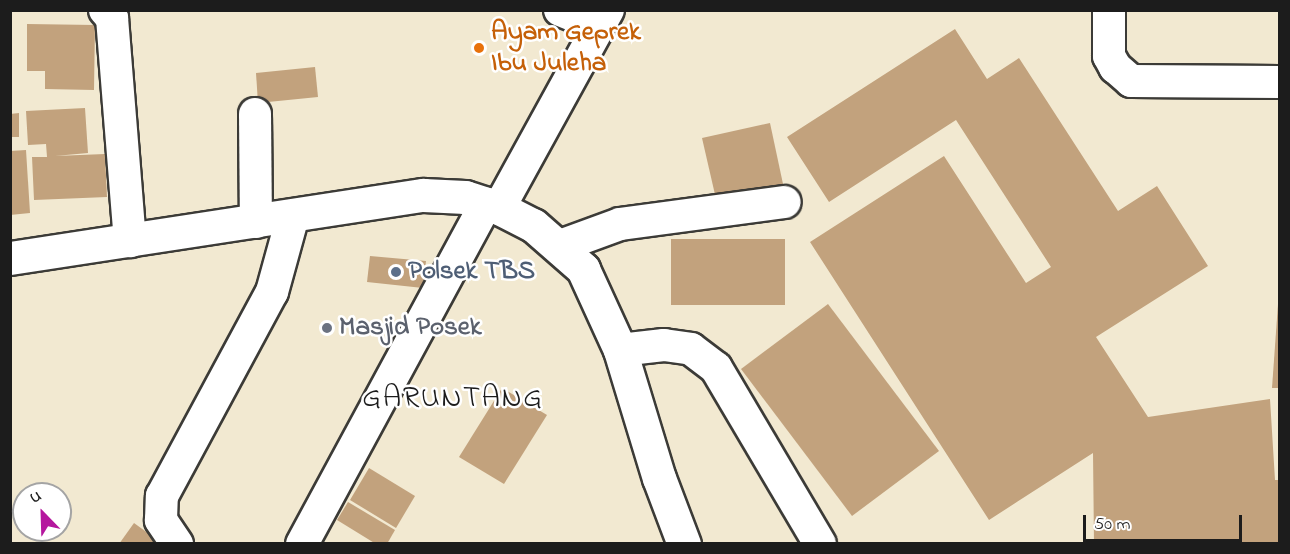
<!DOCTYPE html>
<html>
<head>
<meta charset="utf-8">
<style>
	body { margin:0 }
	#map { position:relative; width:1290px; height:554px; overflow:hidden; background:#f2e9d1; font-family:"Indie Flower",sans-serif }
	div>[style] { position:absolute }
	.building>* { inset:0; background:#c2a27d }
	.roads { filter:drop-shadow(2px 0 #3c3b37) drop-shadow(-2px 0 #3c3b37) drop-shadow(0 2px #3c3b37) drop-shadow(0 -2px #3c3b37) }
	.minor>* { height:32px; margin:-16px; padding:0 16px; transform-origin:16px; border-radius:16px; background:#fff }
	.major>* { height:33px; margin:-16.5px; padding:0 16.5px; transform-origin:16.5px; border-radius:16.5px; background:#fff }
	.dots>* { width:16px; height:16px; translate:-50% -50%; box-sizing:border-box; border:3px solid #fff; border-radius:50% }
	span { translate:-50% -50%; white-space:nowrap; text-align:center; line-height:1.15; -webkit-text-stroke:5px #fff; paint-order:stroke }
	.food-label { font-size:27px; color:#c56008; font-weight:700 }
	.left { translate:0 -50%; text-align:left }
	.service-label { font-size:27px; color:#4e5e75; font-weight:700 }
	.worship-label { font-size:27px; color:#5b616d; font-weight:700 }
	.quarter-label { font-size:30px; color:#1c1c1c; letter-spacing:1.5px }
	.frame { position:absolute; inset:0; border:12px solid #1c1c1c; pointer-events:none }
	.north { position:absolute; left:12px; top:482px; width:60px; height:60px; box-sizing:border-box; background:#fff; border:2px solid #a4a4a4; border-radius:50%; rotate:337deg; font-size:16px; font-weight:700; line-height:24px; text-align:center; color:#1c1c1c }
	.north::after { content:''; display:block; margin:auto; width:21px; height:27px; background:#b5179e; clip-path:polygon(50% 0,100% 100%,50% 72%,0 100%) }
	.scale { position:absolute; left:1083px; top:515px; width:159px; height:27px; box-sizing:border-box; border:3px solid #1c1c1c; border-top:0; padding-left:8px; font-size:18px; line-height:21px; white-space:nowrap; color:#1c1c1c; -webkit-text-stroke:4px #fff; paint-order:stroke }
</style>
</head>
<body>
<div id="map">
	<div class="building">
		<div style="clip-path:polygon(27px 24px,95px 25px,94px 90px,45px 89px,45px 71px,27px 71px)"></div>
		<div style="clip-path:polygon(955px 29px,987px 79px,1019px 58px,1118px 211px,1157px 186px,1208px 266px,1096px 337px,1148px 417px,1270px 399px,1275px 480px,1280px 480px,1280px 544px,1094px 544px,1093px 453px,989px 520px,810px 242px,944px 156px,1026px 283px,1051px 267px,956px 120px,829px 202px,787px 137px)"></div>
		<div style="clip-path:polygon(315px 67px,318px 97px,258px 103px,256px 73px)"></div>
		<div style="clip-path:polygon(85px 108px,88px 153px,55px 156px,105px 154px,107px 197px,34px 200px,32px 157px,47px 157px,46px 144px,28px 145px,26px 111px)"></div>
		<div style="clip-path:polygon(19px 113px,19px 137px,10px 137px,10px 114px)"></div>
		<div style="clip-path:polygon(770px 123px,783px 184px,716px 199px,702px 138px)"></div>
		<div style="clip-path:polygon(26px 150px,30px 213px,10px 215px,10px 151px)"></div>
		<div style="clip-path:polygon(671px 239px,785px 239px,785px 305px,671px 305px)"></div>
		<div style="clip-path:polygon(370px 256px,426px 261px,423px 288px,367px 282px)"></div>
		<div style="clip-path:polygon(828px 304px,939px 451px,852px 516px,741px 369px)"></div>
		<div style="clip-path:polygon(1278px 304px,1280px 304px,1280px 388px,1272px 388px)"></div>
		<div style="clip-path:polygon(502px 388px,547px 415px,504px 484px,459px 457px)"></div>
		<div style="clip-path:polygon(369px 468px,415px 496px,396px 528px,350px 500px)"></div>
		<div style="clip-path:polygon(348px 502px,395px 530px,387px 544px,376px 544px,337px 520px)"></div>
		<div style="clip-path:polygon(134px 523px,163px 544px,119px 544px)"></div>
	</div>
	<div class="roads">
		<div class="minor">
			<div style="left:105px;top:10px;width:11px;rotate:49deg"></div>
			<div style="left:112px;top:18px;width:224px;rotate:85.4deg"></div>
			<div style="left:560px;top:10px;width:40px;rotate:22deg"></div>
			<div style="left:1109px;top:10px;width:46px;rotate:90deg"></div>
			<div style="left:1109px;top:56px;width:13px;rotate:61deg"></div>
			<div style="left:1115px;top:67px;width:21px;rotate:41deg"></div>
			<div style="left:1131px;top:81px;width:149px;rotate:0.4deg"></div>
			<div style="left:255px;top:114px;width:108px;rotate:89.5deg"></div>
			<div style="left:499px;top:208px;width:226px;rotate:-61.2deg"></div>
			<div style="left:560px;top:246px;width:64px;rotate:-20.1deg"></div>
			<div style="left:620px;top:224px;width:166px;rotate:-7.6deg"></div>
			<div style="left:620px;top:350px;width:44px;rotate:-6.5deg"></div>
			<div style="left:664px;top:345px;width:27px;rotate:8deg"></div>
			<div style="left:691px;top:349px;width:31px;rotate:37deg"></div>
			<div style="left:716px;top:368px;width:204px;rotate:59.4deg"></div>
			<div style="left:177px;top:544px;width:29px;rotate:-124deg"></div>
			<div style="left:161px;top:520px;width:24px;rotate:-88deg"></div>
			<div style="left:162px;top:496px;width:232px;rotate:-61.7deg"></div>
			<div style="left:272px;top:292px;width:79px;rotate:-74.6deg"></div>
			<div style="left:302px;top:544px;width:387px;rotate:-61.6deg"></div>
		</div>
		<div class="major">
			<div style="left:10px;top:258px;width:418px;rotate:-8.7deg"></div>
			<div style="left:423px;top:195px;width:42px;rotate:2.7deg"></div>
			<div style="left:465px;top:197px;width:36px;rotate:18deg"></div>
			<div style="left:499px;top:208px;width:38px;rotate:27deg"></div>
			<div style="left:533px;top:225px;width:67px;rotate:41.3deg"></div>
			<div style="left:583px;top:269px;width:89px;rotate:65.4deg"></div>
			<div style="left:620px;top:350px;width:134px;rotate:73.1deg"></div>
			<div style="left:659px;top:478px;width:71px;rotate:69.3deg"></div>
		</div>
	</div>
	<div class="dots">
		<div style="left:479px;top:48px;background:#e8710a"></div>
		<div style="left:396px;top:272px;background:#5c6f8a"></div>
		<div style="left:327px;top:328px;background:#6b7280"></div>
	</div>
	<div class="food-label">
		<span class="left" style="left:491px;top:48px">Ayam Geprek<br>Ibu Juleha</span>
	</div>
	<div class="service-label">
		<span class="left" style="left:408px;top:272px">Polsek TBS</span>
	</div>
	<div class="worship-label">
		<span class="left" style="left:339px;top:328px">Masjid Posek</span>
	</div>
	<div class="quarter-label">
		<span style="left:453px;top:399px">GARUNTANG</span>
	</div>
	<div class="frame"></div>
	<div class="north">U</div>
	<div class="scale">50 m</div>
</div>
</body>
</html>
